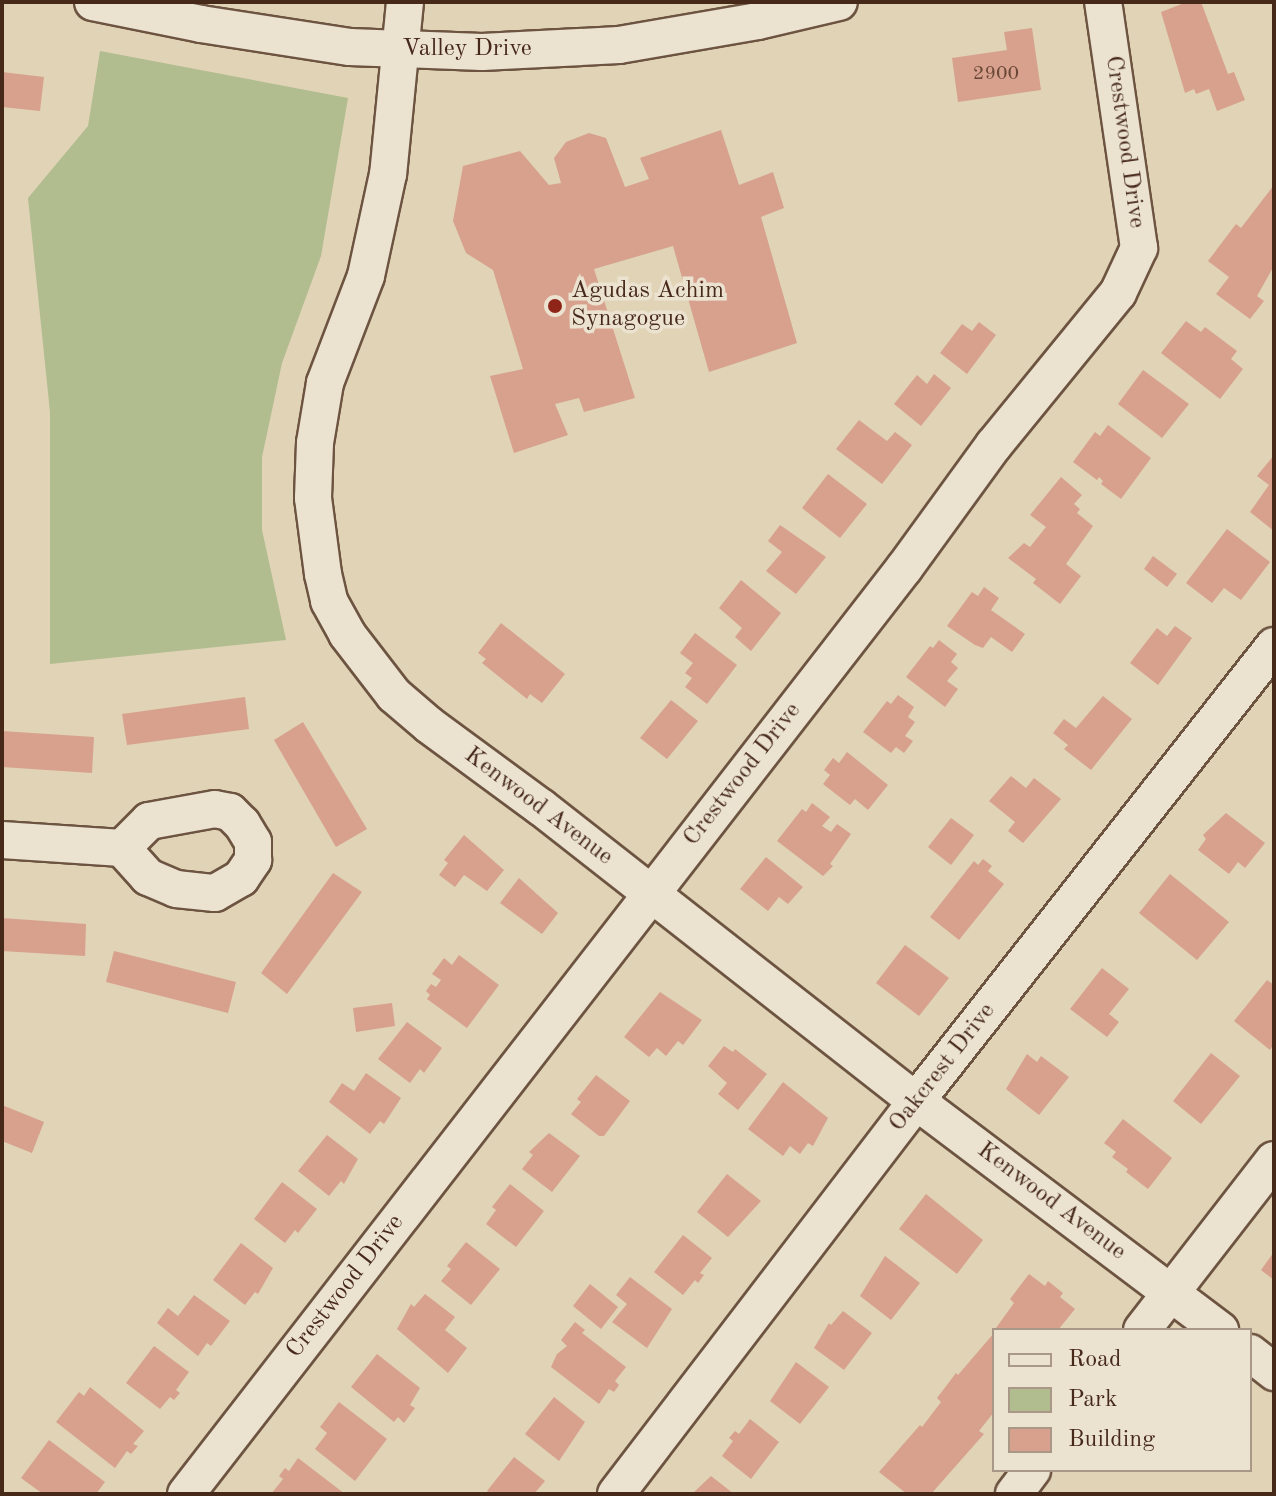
<!DOCTYPE html>
<html>
<head>
<meta charset="utf-8">
<style>
	body { margin:0 }
	#map { position:relative; width:1276px; height:1496px; overflow:hidden; background:#e0d3b6; font-family:"Old Standard TT",serif }
	div>[style] { position:absolute }
	.green>* { inset:0; background:#b1bc8f }
	.building>* { inset:0; background:#d7a18e }
	.roads { filter:drop-shadow(2px 0 #6d5441) drop-shadow(-2px 0 #6d5441) drop-shadow(0 2px #6d5441) drop-shadow(0 -2px #6d5441) }
	.minor>* { height:36px; margin:-18px; padding:0 18px; transform-origin:18px; border-radius:18px; background:#ebe2d0 }
	.dots>* { width:22px; height:22px; translate:-50% -50%; box-sizing:border-box; border:4px solid #ebe2d0; border-radius:50% }
	span { translate:-50% -50%; white-space:nowrap; text-align:center; line-height:1.15; -webkit-text-stroke:7px #ebe2d0; paint-order:stroke }
	.number-label { font-size:20px; color:#6b4737 }
	.number-label span { -webkit-text-stroke-width:0 }
	.street-label { font-size:24px; color:#47291a }
	.poi-label { font-size:24px; color:#47291a }
	.left { translate:0 -50%; text-align:left }
	.frame { position:absolute; inset:0; border:4px solid #47291a; pointer-events:none }
	.legend { position:absolute; left:992px; top:1328px; width:260px; height:144px; box-sizing:border-box; background:#ebe2d0; border:2px solid #a99887; margin:0; padding:10px 14px; list-style:none; font-size:24px; color:#47291a }
	.legend li { display:flex; align-items:center; gap:16px; height:40px }
	.legend b { width:40px; border:2px solid #a99887 }
</style>
</head>
<body>
<div id="map">
	<div class="green">
		<div style="clip-path:polygon(100px 51px,348px 98px,321px 256px,282px 363px,262px 457px,262px 530px,286px 640px,50px 664px,50px 412px,28px 198px,88px 126px)"></div>
	</div>
	<div class="building">
		<div style="clip-path:polygon(1187px 2px,1201px 2px,1228px 74px,1234px 72px,1245px 100px,1217px 111px,1209px 89px,1196px 94px,1194px 89px,1185px 93px,1161px 12px)"></div>
		<div style="clip-path:polygon(1032px 28px,1041px 90px,958px 102px,952px 58px,1007px 50px,1004px 32px)"></div>
		<div style="clip-path:polygon(2px 72px,44px 77px,40px 111px,2px 107px)"></div>
		<div style="clip-path:polygon(721px 130px,739px 185px,773px 172px,784px 208px,761px 217px,797px 343px,709px 372px,673px 246px,594px 269px,635px 398px,584px 412px,579px 398px,555px 404px,568px 435px,514px 453px,490px 376px,523px 369px,493px 270px,466px 253px,453px 221px,463px 166px,520px 151px,549px 185px,561px 183px,554px 158px,566px 142px,589px 133px,606px 138px,625px 187px,649px 179px,640px 158px)"></div>
		<div style="clip-path:polygon(1274px 185px,1274px 266px,1257px 296px,1264px 301px,1250px 319px,1216px 294px,1229px 277px,1208px 261px,1236px 224px,1241px 228px)"></div>
		<div style="clip-path:polygon(1186px 321px,1201px 332px,1205px 327px,1237px 351px,1231px 359px,1243px 369px,1220px 399px,1161px 353px)"></div>
		<div style="clip-path:polygon(979px 322px,996px 335px,967px 374px,940px 353px,962px 324px,972px 331px)"></div>
		<div style="clip-path:polygon(1143px 370px,1189px 404px,1162px 438px,1118px 404px)"></div>
		<div style="clip-path:polygon(934px 374px,951px 388px,921px 426px,894px 404px,917px 375px,927px 384px)"></div>
		<div style="clip-path:polygon(859px 420px,887px 441px,895px 432px,912px 445px,882px 484px,836px 449px)"></div>
		<div style="clip-path:polygon(1108px 425px,1151px 458px,1121px 499px,1101px 484px,1103px 481px,1099px 477px,1097px 480px,1073px 462px,1095px 432px,1100px 436px)"></div>
		<div style="clip-path:polygon(1274px 455px,1274px 531px,1250px 512px,1269px 485px,1257px 476px)"></div>
		<div style="clip-path:polygon(828px 474px,867px 504px,840px 538px,802px 508px)"></div>
		<div style="clip-path:polygon(1061px 477px,1082px 495px,1074px 504px,1080px 509px,1077px 513px,1093px 526px,1066px 564px,1081px 576px,1060px 604px,1033px 583px,1036px 579px,1008px 558px,1024px 543px,1030px 547px,1046px 527px,1030px 515px)"></div>
		<div style="clip-path:polygon(780px 525px,826px 557px,796px 594px,766px 571px,782px 552px,768px 541px)"></div>
		<div style="clip-path:polygon(1227px 529px,1270px 562px,1241px 600px,1224px 588px,1212px 603px,1186px 583px)"></div>
		<div style="clip-path:polygon(1153px 556px,1177px 574px,1167px 587px,1144px 569px)"></div>
		<div style="clip-path:polygon(741px 580px,781px 613px,751px 651px,735px 637px,742px 628px,719px 608px)"></div>
		<div style="clip-path:polygon(984px 587px,999px 598px,991px 610px,1025px 634px,1012px 652px,991px 637px,983px 648px,975px 645px,947px 626px,972px 592px,978px 596px)"></div>
		<div style="clip-path:polygon(501px 623px,565px 674px,542px 703px,530px 694px,527px 699px,482px 663px,486px 659px,478px 653px)"></div>
		<div style="clip-path:polygon(1175px 626px,1192px 638px,1158px 685px,1130px 663px,1157px 628px,1167px 636px)"></div>
		<div style="clip-path:polygon(695px 633px,737px 665px,707px 704px,685px 687px,692px 678px,685px 673px,693px 663px,680px 653px)"></div>
		<div style="clip-path:polygon(939px 640px,957px 654px,951px 662px,958px 668px,947px 681px,958px 689px,945px 707px,906px 677px,930px 646px,933px 648px)"></div>
		<div style="clip-path:polygon(898px 695px,914px 707px,908px 717px,915px 722px,905px 736px,913px 741px,904px 753px,896px 747px,891px 753px,863px 732px,887px 701px,891px 704px)"></div>
		<div style="clip-path:polygon(1103px 696px,1132px 719px,1091px 770px,1064px 749px,1068px 745px,1053px 733px,1064px 719px,1076px 728px)"></div>
		<div style="clip-path:polygon(245px 697px,249px 729px,127px 745px,122px 714px)"></div>
		<div style="clip-path:polygon(671px 700px,698px 721px,667px 759px,640px 738px)"></div>
		<div style="clip-path:polygon(303px 722px,367px 829px,336px 847px,274px 740px)"></div>
		<div style="clip-path:polygon(2px 731px,94px 737px,92px 773px,2px 767px)"></div>
		<div style="clip-path:polygon(847px 752px,888px 785px,868px 810px,855px 799px,850px 805px,823px 784px,830px 775px,824px 770px,833px 758px,839px 763px)"></div>
		<div style="clip-path:polygon(1011px 776px,1026px 788px,1034px 778px,1061px 799px,1023px 843px,1008px 831px,1015px 822px,989px 801px)"></div>
		<div style="clip-path:polygon(812px 803px,830px 817px,822px 826px,831px 832px,837px 824px,851px 834px,830px 864px,833px 866px,823px 876px,777px 841px,802px 809px,806px 812px)"></div>
		<div style="clip-path:polygon(1226px 813px,1265px 843px,1245px 868px,1238px 862px,1229px 874px,1198px 850px,1206px 839px,1203px 835px)"></div>
		<div style="clip-path:polygon(951px 818px,974px 835px,951px 865px,928px 847px)"></div>
		<div style="clip-path:polygon(464px 835px,504px 870px,487px 891px,464px 875px,455px 887px,439px 875px,448px 863px,444px 860px)"></div>
		<div style="clip-path:polygon(766px 857px,803px 887px,788px 904px,779px 897px,768px 911px,740px 889px)"></div>
		<div style="clip-path:polygon(983px 859px,992px 866px,988px 871px,1004px 884px,959px 940px,930px 917px,974px 861px,978px 865px)"></div>
		<div style="clip-path:polygon(333px 873px,362px 892px,287px 994px,261px 973px)"></div>
		<div style="clip-path:polygon(1170px 874px,1229px 922px,1197px 960px,1139px 913px)"></div>
		<div style="clip-path:polygon(519px 878px,558px 913px,542px 934px,500px 903px)"></div>
		<div style="clip-path:polygon(2px 918px,86px 924px,85px 956px,2px 951px)"></div>
		<div style="clip-path:polygon(905px 945px,949px 978px,919px 1016px,876px 983px)"></div>
		<div style="clip-path:polygon(114px 951px,236px 982px,228px 1013px,106px 982px)"></div>
		<div style="clip-path:polygon(459px 955px,499px 985px,467px 1028px,427px 999px,430px 995px,426px 991px,431px 984px,436px 987px,441px 980px,432px 974px,444px 958px,452px 965px)"></div>
		<div style="clip-path:polygon(1102px 968px,1129px 989px,1109px 1014px,1119px 1022px,1107px 1037px,1070px 1009px)"></div>
		<div style="clip-path:polygon(1267px 980px,1274px 985px,1274px 1044px,1270px 1050px,1234px 1021px)"></div>
		<div style="clip-path:polygon(660px 992px,702px 1020px,683px 1045px,678px 1041px,666px 1056px,657px 1048px,649px 1057px,624px 1037px)"></div>
		<div style="clip-path:polygon(392px 1003px,395px 1026px,356px 1032px,353px 1008px)"></div>
		<div style="clip-path:polygon(407px 1022px,442px 1048px,424px 1073px,420px 1069px,410px 1083px,378px 1059px)"></div>
		<div style="clip-path:polygon(724px 1046px,733px 1052px,735px 1049px,767px 1074px,738px 1110px,718px 1094px,727px 1083px,708px 1066px)"></div>
		<div style="clip-path:polygon(1211px 1053px,1240px 1076px,1201px 1124px,1173px 1101px)"></div>
		<div style="clip-path:polygon(1027px 1054px,1037px 1062px,1041px 1056px,1069px 1077px,1039px 1115px,1006px 1089px)"></div>
		<div style="clip-path:polygon(366px 1073px,401px 1098px,384px 1124px,380px 1121px,370px 1134px,329px 1102px,342px 1083px,354px 1091px)"></div>
		<div style="clip-path:polygon(596px 1075px,630px 1101px,604px 1136px,599px 1136px,571px 1114px,581px 1102px,577px 1099px)"></div>
		<div style="clip-path:polygon(783px 1082px,828px 1118px,813px 1146px,808px 1143px,800px 1154px,790px 1146px,783px 1156px,748px 1129px)"></div>
		<div style="clip-path:polygon(2px 1105px,44px 1122px,32px 1153px,2px 1141px)"></div>
		<div style="clip-path:polygon(1123px 1119px,1172px 1158px,1148px 1189px,1126px 1172px,1128px 1169px,1112px 1157px,1116px 1152px,1104px 1143px)"></div>
		<div style="clip-path:polygon(549px 1133px,580px 1156px,552px 1192px,522px 1169px,533px 1155px,529px 1152px)"></div>
		<div style="clip-path:polygon(327px 1135px,358px 1159px,344px 1184px,341px 1181px,329px 1196px,298px 1171px)"></div>
		<div style="clip-path:polygon(727px 1174px,761px 1201px,728px 1237px,697px 1212px)"></div>
		<div style="clip-path:polygon(282px 1182px,317px 1209px,298px 1233px,295px 1230px,285px 1243px,254px 1219px)"></div>
		<div style="clip-path:polygon(510px 1184px,544px 1211px,516px 1247px,486px 1224px,496px 1210px,492px 1207px)"></div>
		<div style="clip-path:polygon(926px 1194px,983px 1240px,957px 1274px,899px 1229px)"></div>
		<div style="clip-path:polygon(683px 1235px,712px 1258px,700px 1273px,704px 1275px,698px 1283px,695px 1280px,683px 1295px,654px 1272px)"></div>
		<div style="clip-path:polygon(466px 1242px,500px 1269px,471px 1305px,441px 1281px,451px 1269px,447px 1266px)"></div>
		<div style="clip-path:polygon(241px 1243px,273px 1268px,258px 1294px,255px 1292px,245px 1305px,213px 1280px)"></div>
		<div style="clip-path:polygon(1274px 1252px,1274px 1280px,1261px 1270px)"></div>
		<div style="clip-path:polygon(885px 1256px,920px 1283px,891px 1320px,860px 1296px)"></div>
		<div style="clip-path:polygon(1029px 1274px,1045px 1286px,1048px 1281px,1063px 1293px,1060px 1297px,1075px 1309px,1058px 1330px,999px 1330px,996px 1328px,1014px 1303px,1010px 1299px)"></div>
		<div style="clip-path:polygon(630px 1277px,672px 1309px,647px 1348px,612px 1322px,627px 1304px,616px 1295px)"></div>
		<div style="clip-path:polygon(590px 1284px,618px 1307px,601px 1329px,573px 1306px)"></div>
		<div style="clip-path:polygon(425px 1294px,455px 1317px,445px 1330px,467px 1348px,448px 1373px,397px 1329px,411px 1304px,414px 1307px)"></div>
		<div style="clip-path:polygon(194px 1295px,230px 1321px,211px 1346px,207px 1343px,198px 1356px,157px 1323px,168px 1308px,178px 1316px)"></div>
		<div style="clip-path:polygon(843px 1311px,872px 1333px,844px 1370px,814px 1348px,829px 1323px,831px 1325px)"></div>
		<div style="clip-path:polygon(575px 1322px,585px 1330px,582px 1333px,626px 1367px,615px 1381px,619px 1385px,614px 1392px,609px 1389px,599px 1404px,551px 1367px,557px 1354px,567px 1346px,561px 1340px)"></div>
		<div style="clip-path:polygon(994px 1333px,994px 1412px,979px 1431px,984px 1434px,931px 1494px,907px 1494px,879px 1472px,920px 1425px,922px 1427px,941px 1402px,937px 1398px,956px 1373px,958px 1375px)"></div>
		<div style="clip-path:polygon(154px 1346px,189px 1372px,176px 1390px,180px 1393px,174px 1400px,170px 1397px,160px 1409px,126px 1383px)"></div>
		<div style="clip-path:polygon(377px 1354px,420px 1388px,410px 1405px,415px 1408px,404px 1423px,398px 1417px,394px 1422px,351px 1387px)"></div>
		<div style="clip-path:polygon(796px 1362px,829px 1387px,800px 1424px,770px 1401px)"></div>
		<div style="clip-path:polygon(90px 1387px,144px 1431px,133px 1444px,138px 1446px,131px 1454px,127px 1451px,115px 1468px,56px 1422px,79px 1392px,84px 1396px)"></div>
		<div style="clip-path:polygon(554px 1397px,585px 1422px,559px 1461px,525px 1434px)"></div>
		<div style="clip-path:polygon(339px 1402px,387px 1439px,355px 1481px,315px 1449px,327px 1433px,320px 1427px)"></div>
		<div style="clip-path:polygon(750px 1419px,779px 1442px,751px 1479px,722px 1456px,733px 1441px,729px 1438px,735px 1431px,739px 1434px)"></div>
		<div style="clip-path:polygon(49px 1440px,105px 1482px,96px 1494px,43px 1494px,21px 1478px)"></div>
		<div style="clip-path:polygon(514px 1457px,545px 1481px,534px 1494px,490px 1494px,487px 1491px)"></div>
		<div style="clip-path:polygon(298px 1458px,345px 1494px,271px 1494px,283px 1479px,279px 1476px,285px 1468px,289px 1471px)"></div>
		<div style="clip-path:polygon(711px 1476px,734px 1494px,692px 1494px)"></div>
	</div>
	<div class="roads">
		<div class="minor">
			<div style="left:93px;top:2px;width:110px;rotate:11.5deg"></div>
			<div style="left:201px;top:24px;width:151px;rotate:8.8deg"></div>
			<div style="left:350px;top:47px;width:132px;rotate:2.2deg"></div>
			<div style="left:482px;top:52px;width:137px;rotate:-2.9deg"></div>
			<div style="left:619px;top:45px;width:141px;rotate:-9.8deg"></div>
			<div style="left:758px;top:21px;width:83px;rotate:-13.2deg"></div>
			<div style="left:405px;top:2px;width:173px;rotate:95.6deg"></div>
			<div style="left:388px;top:174px;width:104px;rotate:102.2deg"></div>
			<div style="left:366px;top:276px;width:115px;rotate:111deg"></div>
			<div style="left:325px;top:383px;width:61px;rotate:99.5deg"></div>
			<div style="left:315px;top:443px;width:55px;rotate:92.1deg"></div>
			<div style="left:313px;top:498px;width:77px;rotate:82.5deg"></div>
			<div style="left:323px;top:574px;width:28px;rotate:77deg"></div>
			<div style="left:329px;top:601px;width:38px;rotate:61deg"></div>
			<div style="left:347px;top:634px;width:77px;rotate:52.4deg"></div>
			<div style="left:394px;top:695px;width:46px;rotate:40.6deg"></div>
			<div style="left:429px;top:725px;width:140px;rotate:36.3deg"></div>
			<div style="left:542px;top:808px;width:475px;rotate:38.1deg"></div>
			<div style="left:916px;top:1101px;width:381px;rotate:37deg"></div>
			<div style="left:2px;top:840px;width:120px;rotate:3.8deg"></div>
			<div style="left:122px;top:848px;width:39px;rotate:48deg"></div>
			<div style="left:148px;top:877px;width:30px;rotate:23deg"></div>
			<div style="left:176px;top:889px;width:39px;rotate:6deg"></div>
			<div style="left:215px;top:893px;width:30px;rotate:-30deg"></div>
			<div style="left:241px;top:878px;width:22px;rotate:-56deg"></div>
			<div style="left:253px;top:860px;width:18px;rotate:-90deg"></div>
			<div style="left:253px;top:842px;width:21px;rotate:-121deg"></div>
			<div style="left:242px;top:824px;width:17px;rotate:-135deg"></div>
			<div style="left:230px;top:812px;width:15px;rotate:-169deg"></div>
			<div style="left:215px;top:809px;width:67px;rotate:169.7deg"></div>
			<div style="left:149px;top:821px;width:38px;rotate:135deg"></div>
			<div style="left:1142px;top:1330px;width:215px;rotate:-52.2deg"></div>
			<div style="left:1250px;top:1353px;width:31px;rotate:38deg"></div>
			<div style="left:186px;top:1494px;width:1173px;rotate:-52.2deg"></div>
			<div style="left:905px;top:567px;width:150px;rotate:-54deg"></div>
			<div style="left:993px;top:446px;width:198px;rotate:-50.8deg"></div>
			<div style="left:1118px;top:293px;width:50px;rotate:-65deg"></div>
			<div style="left:1139px;top:248px;width:249px;rotate:-98.3deg"></div>
			<div style="left:616px;top:1494px;width:494px;rotate:-52.6deg"></div>
			<div style="left:916px;top:1101px;width:579px;rotate:-51.8deg"></div>
			<div style="left:1014px;top:1494px;width:30px;rotate:-53deg"></div>
		</div>
	</div>
	<div class="dots">
		<div style="left:555px;top:306px;background:#8f2418"></div>
	</div>
	<div class="number-label">
		<span style="left:996px;top:74px">2900</span>
	</div>
	<div class="street-label">
		<span style="left:467px;top:50px">Valley Drive</span>
		<span style="left:1124px;top:142px;rotate:82deg">Crestwood Drive</span>
		<span style="left:743px;top:775px;rotate:-52deg">Crestwood Drive</span>
		<span style="left:538px;top:807px;rotate:37deg">Kenwood Avenue</span>
		<span style="left:943px;top:1068px;rotate:-52deg">Oakcrest Drive</span>
		<span style="left:1051px;top:1202px;rotate:37deg">Kenwood Avenue</span>
		<span style="left:346px;top:1287px;rotate:-52deg">Crestwood Drive</span>
	</div>
	<div class="poi-label">
		<span class="left" style="left:571px;top:306px">Agudas Achim<br>Synagogue</span>
	</div>
	<div class="frame"></div>
	<ul class="legend">
	<li><b style="height:10px;background:#ebe2d0"></b>Road</li>
	<li><b style="height:22px;background:#b1bc8f"></b>Park</li>
	<li><b style="height:22px;background:#d7a18e"></b>Building</li>
	</ul>
</div>
</body>
</html>
